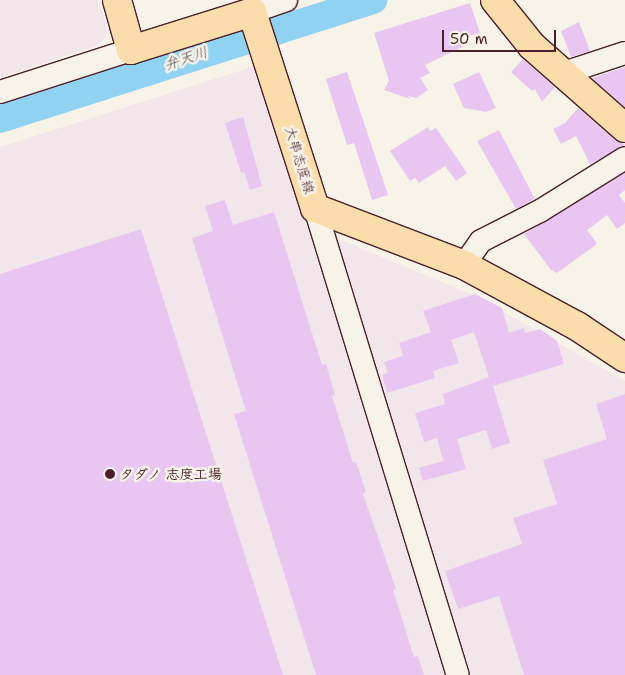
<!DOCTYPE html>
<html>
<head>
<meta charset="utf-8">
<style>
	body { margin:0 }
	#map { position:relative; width:625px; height:675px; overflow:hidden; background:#f7f3e8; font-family:"Shantell Sans","Klee One",sans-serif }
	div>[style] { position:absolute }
	.built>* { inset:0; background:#f3e6eb }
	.river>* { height:28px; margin:-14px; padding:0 14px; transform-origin:14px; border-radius:14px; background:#90d2f1 }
	.building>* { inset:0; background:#e9c6f1 }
	.roads { filter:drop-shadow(1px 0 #4a1f2b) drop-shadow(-1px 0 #4a1f2b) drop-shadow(0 1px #4a1f2b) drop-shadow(0 -1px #4a1f2b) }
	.minor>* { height:22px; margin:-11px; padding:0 11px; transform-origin:11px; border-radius:11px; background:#f7f3e8 }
	.major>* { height:28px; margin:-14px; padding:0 14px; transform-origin:14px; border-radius:14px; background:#faddab }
	.dots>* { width:14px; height:14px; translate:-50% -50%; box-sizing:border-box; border:2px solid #f7f3e8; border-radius:50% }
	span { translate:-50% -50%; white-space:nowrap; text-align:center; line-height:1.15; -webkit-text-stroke:5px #f7f3e8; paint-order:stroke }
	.street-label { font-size:14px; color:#4a1f2b }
	.poi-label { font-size:14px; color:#4a1f2b; font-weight:700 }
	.left { translate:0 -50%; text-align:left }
	.water-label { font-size:15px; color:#5c4c5c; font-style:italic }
	.scale { position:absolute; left:442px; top:30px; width:114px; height:22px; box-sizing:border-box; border:2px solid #4a1f2b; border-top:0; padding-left:6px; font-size:15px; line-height:18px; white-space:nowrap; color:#4a1f2b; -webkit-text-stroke:4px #f7f3e8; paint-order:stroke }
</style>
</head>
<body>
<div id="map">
	<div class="built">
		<div style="clip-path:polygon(0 0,98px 0,108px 30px,101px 44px,0 78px)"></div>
		<div style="clip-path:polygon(258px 65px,305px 225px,476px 296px,625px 381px,625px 675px,0 675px,0 147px)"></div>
	</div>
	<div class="river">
		<div style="left:0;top:119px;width:392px;rotate:-17.7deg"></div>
	</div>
	<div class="building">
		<div style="clip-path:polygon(470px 3px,480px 33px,462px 38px,466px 45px,425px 65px,430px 73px,420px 78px,428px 90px,416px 98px,408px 96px,410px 99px,384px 90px,389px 81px,374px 33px)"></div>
		<div style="clip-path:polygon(579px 22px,590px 51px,571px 57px,561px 31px)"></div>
		<div style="clip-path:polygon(523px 59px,555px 87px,542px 102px,535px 89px,532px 91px,511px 72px)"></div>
		<div style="clip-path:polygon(625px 67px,625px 107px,592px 78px)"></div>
		<div style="clip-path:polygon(347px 72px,388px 195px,372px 200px,354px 143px,347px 145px,326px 79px)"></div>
		<div style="clip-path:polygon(479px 72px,496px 108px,486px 112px,464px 108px,453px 84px)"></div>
		<div style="clip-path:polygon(578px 108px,615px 140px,625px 145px,590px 164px,576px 136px,561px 144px,553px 129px,565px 123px)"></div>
		<div style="clip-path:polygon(243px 117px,262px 186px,250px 190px,244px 172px,241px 173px,225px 123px)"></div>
		<div style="clip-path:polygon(428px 127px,430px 131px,436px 128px,467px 173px,456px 181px,445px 166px,419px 183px,415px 178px,410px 181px,390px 151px)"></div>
		<div style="clip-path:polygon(499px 130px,535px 199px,516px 209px,477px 141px)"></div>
		<div style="clip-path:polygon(625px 173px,625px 190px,619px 195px,625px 203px,625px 223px,617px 229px,607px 215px,587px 230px,597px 244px,557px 273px,551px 270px,524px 234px)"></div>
		<div style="clip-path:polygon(225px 200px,233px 225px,274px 212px,322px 365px,326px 364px,335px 395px,332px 396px,353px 463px,356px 462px,366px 492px,363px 494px,396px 589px,393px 590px,414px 657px,418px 656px,424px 675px,316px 675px,234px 414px,246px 411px,192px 238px,213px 231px,205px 206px)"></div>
		<div style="clip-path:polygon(141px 229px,283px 675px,0 675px,0 274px)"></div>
		<div style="clip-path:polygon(475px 294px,502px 308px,509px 333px,524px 328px,525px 333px,540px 329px,557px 341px,564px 364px,493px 386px,510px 443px,492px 449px,486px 430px,457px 439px,466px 469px,423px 481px,419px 468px,443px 461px,437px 438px,424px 442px,415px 413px,445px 404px,443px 394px,489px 377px,474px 332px,451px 340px,459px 363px,433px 371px,435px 378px,387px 393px,382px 375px,388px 373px,384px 362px,403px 356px,399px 343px,431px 332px,423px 311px)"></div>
		<div style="clip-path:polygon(625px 394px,625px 675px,524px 675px,499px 596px,458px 609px,445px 571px,522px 544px,513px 518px,557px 504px,543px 460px,607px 439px,596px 404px)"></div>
	</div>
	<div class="roads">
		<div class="minor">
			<div style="left:252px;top:12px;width:36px;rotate:-19deg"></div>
			<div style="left:564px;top:73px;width:64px;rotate:-18.2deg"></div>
			<div style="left:0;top:92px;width:138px;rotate:-17.8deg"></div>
			<div style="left:315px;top:208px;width:488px;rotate:73deg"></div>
			<div style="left:464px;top:265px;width:29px;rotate:-55deg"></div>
			<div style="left:481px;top:241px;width:66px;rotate:-27deg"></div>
			<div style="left:540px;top:211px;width:100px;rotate:-31.9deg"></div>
		</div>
		<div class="major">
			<div style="left:117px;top:0;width:52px;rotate:74.4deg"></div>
			<div style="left:131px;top:50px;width:127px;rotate:-17.4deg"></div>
			<div style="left:252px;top:12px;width:206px;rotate:72.2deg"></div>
			<div style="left:315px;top:208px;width:160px;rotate:20.9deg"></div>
			<div style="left:464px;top:265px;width:128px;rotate:28.4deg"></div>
			<div style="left:577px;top:326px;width:58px;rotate:33.7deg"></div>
			<div style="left:495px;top:0;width:59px;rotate:51.2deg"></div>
			<div style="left:532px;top:46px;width:124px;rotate:41.4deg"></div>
		</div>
	</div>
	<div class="dots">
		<div style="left:110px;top:474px;background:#4a1f2b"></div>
	</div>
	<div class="street-label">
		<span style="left:300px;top:160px;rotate:73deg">大串志度線</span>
	</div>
	<div class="poi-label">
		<span class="left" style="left:120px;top:474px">タダノ 志度工場</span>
	</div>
	<div class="water-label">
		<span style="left:186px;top:59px;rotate:-18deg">弁天川</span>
	</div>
	<div class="scale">50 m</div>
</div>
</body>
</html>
